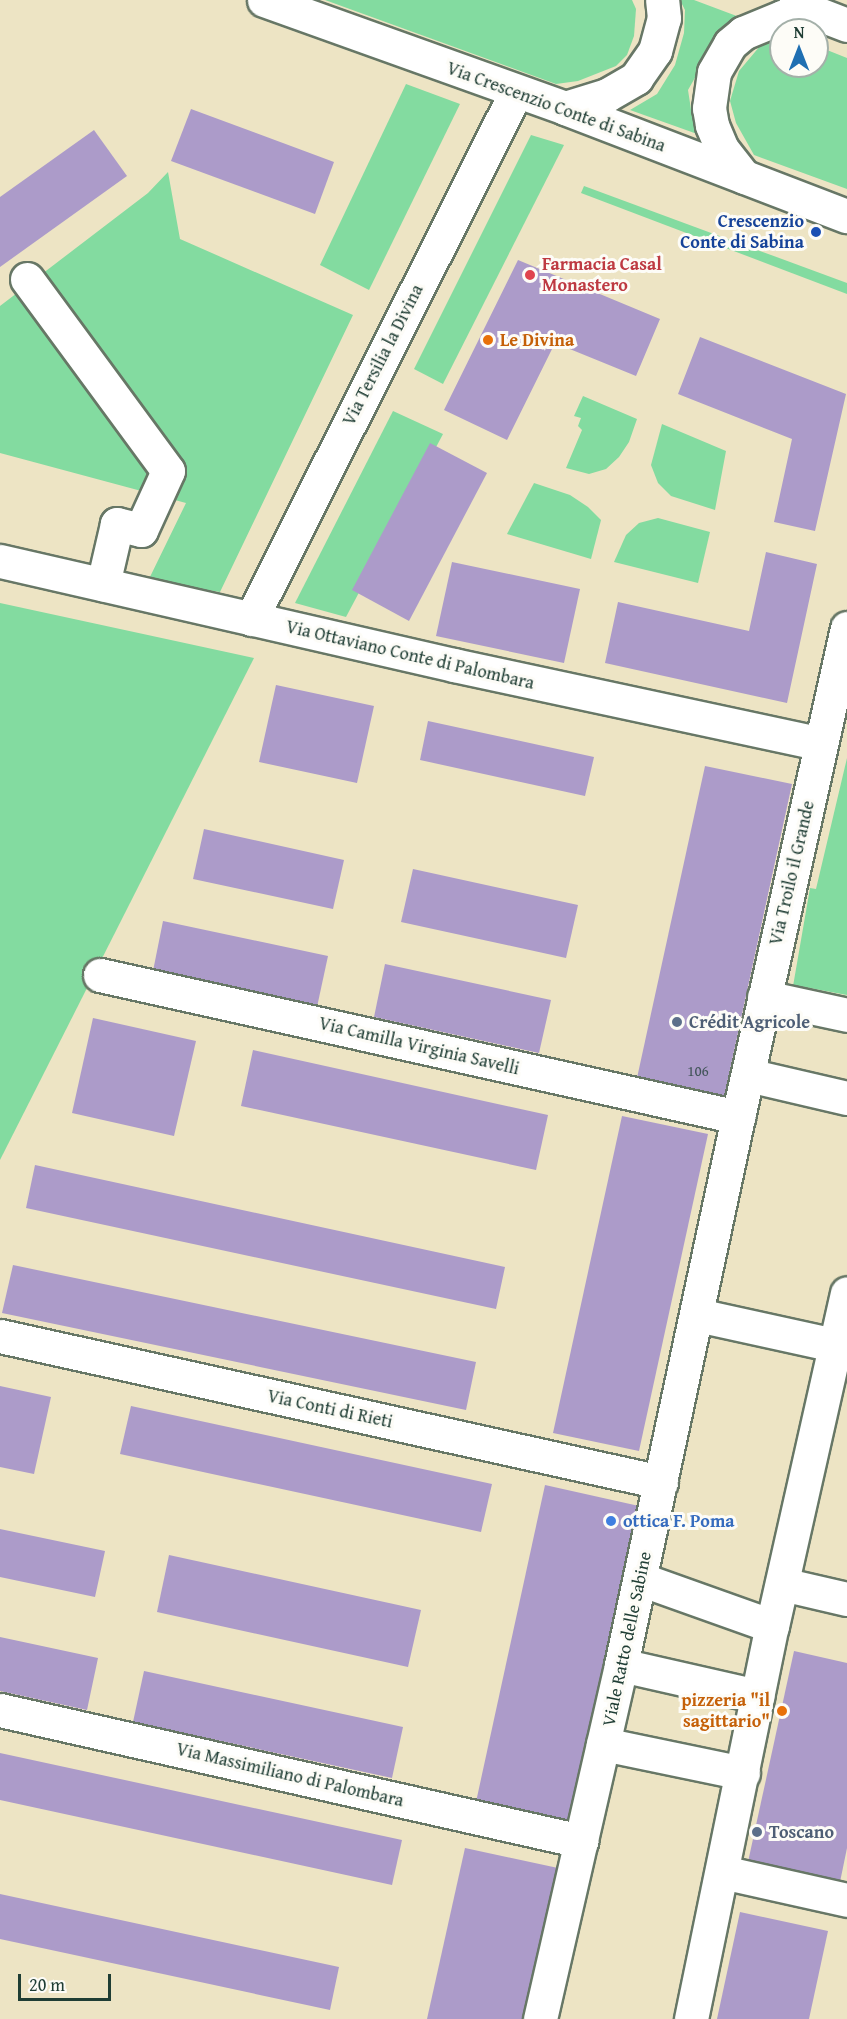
<!DOCTYPE html>
<html>
<head>
<meta charset="utf-8">
<style>
	body { margin:0 }
	#map { position:relative; width:847px; height:2019px; overflow:hidden; background:#ede4c4; font-family:"Gentium Book Plus",serif }
	div>[style] { position:absolute }
	.green>* { inset:0; background:#83dba0 }
	.building>* { inset:0; background:#ac9bc9 }
	.roads { filter:drop-shadow(2px 0 #677766) drop-shadow(-2px 0 #677766) drop-shadow(0 2px #677766) drop-shadow(0 -2px #677766) }
	.minor>* { height:33px; margin:-16.5px; padding:0 16.5px; transform-origin:16.5px; border-radius:16.5px; background:#fff }
	.dots>* { width:16px; height:16px; translate:-50% -50%; box-sizing:border-box; border:3px solid #fdfcf7; border-radius:50% }
	span { translate:-50% -50%; white-space:nowrap; text-align:center; line-height:1.15; -webkit-text-stroke:6px #fdfcf7; paint-order:stroke }
	.number-label { font-size:15px; color:#425459 }
	.number-label span { -webkit-text-stroke-width:0 }
	.street-label { font-size:18px; color:#1f3d34 }
	.transit-label { font-size:18px; color:#164399; font-weight:700 }
	.right { translate:-100% -50%; text-align:right }
	.health-label { font-size:18px; color:#be3a42; font-weight:700 }
	.left { translate:0 -50%; text-align:left }
	.food-label { font-size:18px; color:#c56008; font-weight:700 }
	.service-label { font-size:18px; color:#4e5e75; font-weight:700 }
	.shop-label { font-size:18px; color:#366cbe; font-weight:700 }
	.north { position:absolute; left:769px; top:18px; width:60px; height:60px; box-sizing:border-box; background:#fdfcf7; border:2px solid #a4b0a9; border-radius:50%; rotate:0deg; font-size:16px; font-weight:700; line-height:24px; text-align:center; color:#1f3d34 }
	.north::after { content:''; display:block; margin:auto; width:21px; height:27px; background:#1f6fb2; clip-path:polygon(50% 0,100% 100%,50% 72%,0 100%) }
	.scale { position:absolute; left:18px; top:1974px; width:93px; height:27px; box-sizing:border-box; border:3px solid #1f3d34; border-top:0; padding-left:8px; font-size:18px; line-height:21px; white-space:nowrap; color:#1f3d34; -webkit-text-stroke:4px #fdfcf7; paint-order:stroke }
</style>
</head>
<body>
<div id="map">
	<div class="green">
		<div style="clip-path:polygon(325px 0,632px 0,636px 9px,634px 36px,627px 55px,616px 66px,578px 81px,556px 84px)"></div>
		<div style="clip-path:polygon(680px 0,694px 0,742px 18px,717px 39px,688px 90px,692px 116px,700px 135px,630px 110px,657px 94px,675px 65px,684px 33px,685px 10px)"></div>
		<div style="clip-path:polygon(781px 39px,781px 66px,817px 66px,817px 46px,847px 58px,847px 189px,754px 155px,736px 123px,730px 101px,739px 71px,760px 46px)"></div>
		<div style="clip-path:polygon(406px 84px,460px 104px,369px 290px,320px 265px)"></div>
		<div style="clip-path:polygon(531px 135px,564px 145px,443px 384px,414px 369px)"></div>
		<div style="clip-path:polygon(168px 172px,180px 239px,353px 315px,220px 592px,148px 581px,186px 503px,0 453px,0 306px,148px 193px)"></div>
		<div style="clip-path:polygon(584px 186px,847px 283px,847px 294px,581px 193px)"></div>
		<div style="clip-path:polygon(583px 396px,637px 419px,629px 442px,619px 457px,606px 469px,589px 474px,566px 468px,582px 430px,578px 426px,581px 418px,574px 416px)"></div>
		<div style="clip-path:polygon(393px 411px,443px 434px,346px 617px,295px 603px)"></div>
		<div style="clip-path:polygon(662px 424px,726px 451px,715px 510px,671px 496px,658px 483px,651px 465px)"></div>
		<div style="clip-path:polygon(534px 483px,570px 495px,588px 507px,601px 520px,591px 559px,507px 534px)"></div>
		<div style="clip-path:polygon(658px 518px,710px 532px,698px 583px,614px 562px,626px 535px,639px 523px)"></div>
		<div style="clip-path:polygon(0 603px,254px 658px,0 1160px)"></div>
		<div style="clip-path:polygon(847px 758px,847px 995px,799px 986px,847px 996px,847px 1002px,792px 992px,810px 888px,816px 889px)"></div>
	</div>
	<div class="building">
		<div style="clip-path:polygon(191px 109px,334px 162px,315px 214px,171px 161px)"></div>
		<div style="clip-path:polygon(94px 130px,127px 176px,0 267px,0 197px)"></div>
		<div style="clip-path:polygon(518px 260px,660px 319px,636px 376px,555px 343px,507px 440px,444px 410px)"></div>
		<div style="clip-path:polygon(700px 337px,846px 394px,815px 531px,774px 522px,792px 439px,678px 394px)"></div>
		<div style="clip-path:polygon(430px 443px,487px 473px,409px 621px,352px 590px)"></div>
		<div style="clip-path:polygon(766px 552px,817px 564px,787px 703px,605px 663px,618px 602px,749px 631px)"></div>
		<div style="clip-path:polygon(452px 562px,580px 589px,564px 663px,436px 636px)"></div>
		<div style="clip-path:polygon(276px 685px,374px 706px,357px 783px,259px 762px)"></div>
		<div style="clip-path:polygon(428px 721px,594px 757px,585px 796px,420px 760px)"></div>
		<div style="clip-path:polygon(705px 766px,792px 784px,724px 1097px,637px 1078px)"></div>
		<div style="clip-path:polygon(204px 829px,344px 860px,333px 909px,193px 879px)"></div>
		<div style="clip-path:polygon(413px 869px,578px 905px,566px 958px,401px 922px)"></div>
		<div style="clip-path:polygon(163px 921px,328px 956px,317px 1007px,153px 971px)"></div>
		<div style="clip-path:polygon(385px 964px,551px 1000px,539px 1053px,374px 1017px)"></div>
		<div style="clip-path:polygon(93px 1018px,196px 1041px,174px 1136px,72px 1113px)"></div>
		<div style="clip-path:polygon(253px 1050px,548px 1115px,536px 1170px,241px 1106px)"></div>
		<div style="clip-path:polygon(622px 1116px,708px 1134px,639px 1451px,553px 1433px)"></div>
		<div style="clip-path:polygon(35px 1165px,505px 1267px,496px 1309px,26px 1208px)"></div>
		<div style="clip-path:polygon(13px 1265px,476px 1362px,466px 1410px,2px 1313px)"></div>
		<div style="clip-path:polygon(0 1386px,51px 1397px,34px 1474px,0 1467px)"></div>
		<div style="clip-path:polygon(131px 1406px,492px 1484px,481px 1532px,120px 1454px)"></div>
		<div style="clip-path:polygon(545px 1485px,639px 1506px,570px 1823px,476px 1802px)"></div>
		<div style="clip-path:polygon(0 1529px,105px 1551px,95px 1597px,0 1577px)"></div>
		<div style="clip-path:polygon(169px 1555px,421px 1610px,408px 1667px,157px 1612px)"></div>
		<div style="clip-path:polygon(0 1637px,98px 1658px,87px 1710px,0 1691px)"></div>
		<div style="clip-path:polygon(794px 1651px,847px 1663px,847px 1848px,840px 1882px,748px 1862px)"></div>
		<div style="clip-path:polygon(144px 1671px,403px 1727px,392px 1778px,133px 1722px)"></div>
		<div style="clip-path:polygon(0 1753px,402px 1840px,392px 1885px,0 1800px)"></div>
		<div style="clip-path:polygon(465px 1848px,558px 1868px,525px 2019px,427px 2019px)"></div>
		<div style="clip-path:polygon(0 1894px,339px 1967px,330px 2010px,0 1939px)"></div>
		<div style="clip-path:polygon(740px 1912px,828px 1931px,809px 2019px,717px 2019px)"></div>
	</div>
	<div class="roads">
		<div class="minor">
			<div style="left:264px;top:0;width:320px;rotate:19.7deg"></div>
			<div style="left:565px;top:108px;width:302px;rotate:21deg"></div>
			<div style="left:795px;top:5px;width:56px;rotate:21deg"></div>
			<div style="left:565px;top:108px;width:44px;rotate:-17.2deg"></div>
			<div style="left:607px;top:95px;width:34px;rotate:-30deg"></div>
			<div style="left:636px;top:78px;width:33px;rotate:-55deg"></div>
			<div style="left:655px;top:51px;width:34px;rotate:-75deg"></div>
			<div style="left:664px;top:18px;width:18px;rotate:-96deg"></div>
			<div style="left:744px;top:177px;width:36px;rotate:-128deg"></div>
			<div style="left:722px;top:149px;width:26px;rotate:-113deg"></div>
			<div style="left:712px;top:125px;width:17px;rotate:-100deg"></div>
			<div style="left:709px;top:108px;width:36px;rotate:-82deg"></div>
			<div style="left:714px;top:72px;width:32px;rotate:-60deg"></div>
			<div style="left:730px;top:44px;width:17px;rotate:-40deg"></div>
			<div style="left:743px;top:33px;width:42px;rotate:-22.3deg"></div>
			<div style="left:782px;top:17px;width:33px;rotate:-7deg"></div>
			<div style="left:27px;top:279px;width:238px;rotate:53.7deg"></div>
			<div style="left:168px;top:471px;width:65px;rotate:114.6deg"></div>
			<div style="left:141px;top:530px;width:25px;rotate:-166deg"></div>
			<div style="left:117px;top:524px;width:62px;rotate:103.1deg"></div>
			<div style="left:0;top:561px;width:466px;rotate:12.9deg"></div>
			<div style="left:454px;top:665px;width:375px;rotate:12.1deg"></div>
			<div style="left:251px;top:619px;width:590px;rotate:-63.3deg"></div>
			<div style="left:100px;top:975px;width:654px;rotate:12.55deg"></div>
			<div style="left:764px;top:997px;width:85px;rotate:12.2deg"></div>
			<div style="left:748px;top:1075px;width:102px;rotate:13.1deg"></div>
			<div style="left:697px;top:1315px;width:141px;rotate:12.3deg"></div>
			<div style="left:0;top:1336px;width:677px;rotate:12.46deg"></div>
			<div style="left:640px;top:1579px;width:140px;rotate:19.6deg"></div>
			<div style="left:782px;top:1584px;width:67px;rotate:13deg"></div>
			<div style="left:621px;top:1665px;width:140px;rotate:12.8deg"></div>
			<div style="left:0;top:1710px;width:596px;rotate:12.71deg"></div>
			<div style="left:603px;top:1744px;width:143px;rotate:11.7deg"></div>
			<div style="left:722px;top:1872px;width:128px;rotate:12.6deg"></div>
			<div style="left:540px;top:2019px;width:363px;rotate:-77.1deg"></div>
			<div style="left:621px;top:1665px;width:560px;rotate:-77.95deg"></div>
			<div style="left:738px;top:1117px;width:501px;rotate:-77.43deg"></div>
			<div style="left:691px;top:2019px;width:401px;rotate:-78.4deg"></div>
			<div style="left:772px;top:1626px;width:341px;rotate:-77.3deg"></div>
		</div>
	</div>
	<div class="dots">
		<div style="left:816px;top:232px;background:#1a4fb4"></div>
		<div style="left:530px;top:275px;background:#e0444e"></div>
		<div style="left:488px;top:340px;background:#e8710a"></div>
		<div style="left:677px;top:1022px;background:#5c6f8a"></div>
		<div style="left:611px;top:1521px;background:#3f7fe0"></div>
		<div style="left:782px;top:1711px;background:#e8710a"></div>
		<div style="left:757px;top:1832px;background:#5c6f8a"></div>
	</div>
	<div class="number-label">
		<span style="left:698px;top:1071px">106</span>
	</div>
	<div class="street-label">
		<span style="left:556px;top:107px;rotate:20deg">Via Crescenzio Conte di Sabina</span>
		<span style="left:383px;top:355px;rotate:-63deg">Via Tersilia la Divina</span>
		<span style="left:410px;top:655px;rotate:13deg">Via Ottaviano Conte di Palombara</span>
		<span style="left:792px;top:873px;rotate:-77deg">Via Troilo il Grande</span>
		<span style="left:419px;top:1046px;rotate:13deg">Via Camilla Virginia Savelli</span>
		<span style="left:330px;top:1409px;rotate:12deg">Via Conti di Rieti</span>
		<span style="left:627px;top:1639px;rotate:-78deg">Viale Ratto delle Sabine</span>
		<span style="left:290px;top:1775px;rotate:13deg">Via Massimiliano di Palombara</span>
	</div>
	<div class="transit-label">
		<span class="right" style="left:804px;top:232px">Crescenzio<br>Conte di Sabina</span>
	</div>
	<div class="health-label">
		<span class="left" style="left:542px;top:275px">Farmacia Casal<br>Monastero</span>
	</div>
	<div class="food-label">
		<span class="left" style="left:500px;top:340px">Le Divina</span>
		<span class="right" style="left:770px;top:1711px">pizzeria "il<br>sagittario"</span>
	</div>
	<div class="service-label">
		<span class="left" style="left:689px;top:1022px">Crédit Agricole</span>
		<span class="left" style="left:769px;top:1832px">Toscano</span>
	</div>
	<div class="shop-label">
		<span class="left" style="left:623px;top:1521px">ottica F. Poma</span>
	</div>
	<div class="north">N</div>
	<div class="scale">20 m</div>
</div>
</body>
</html>
